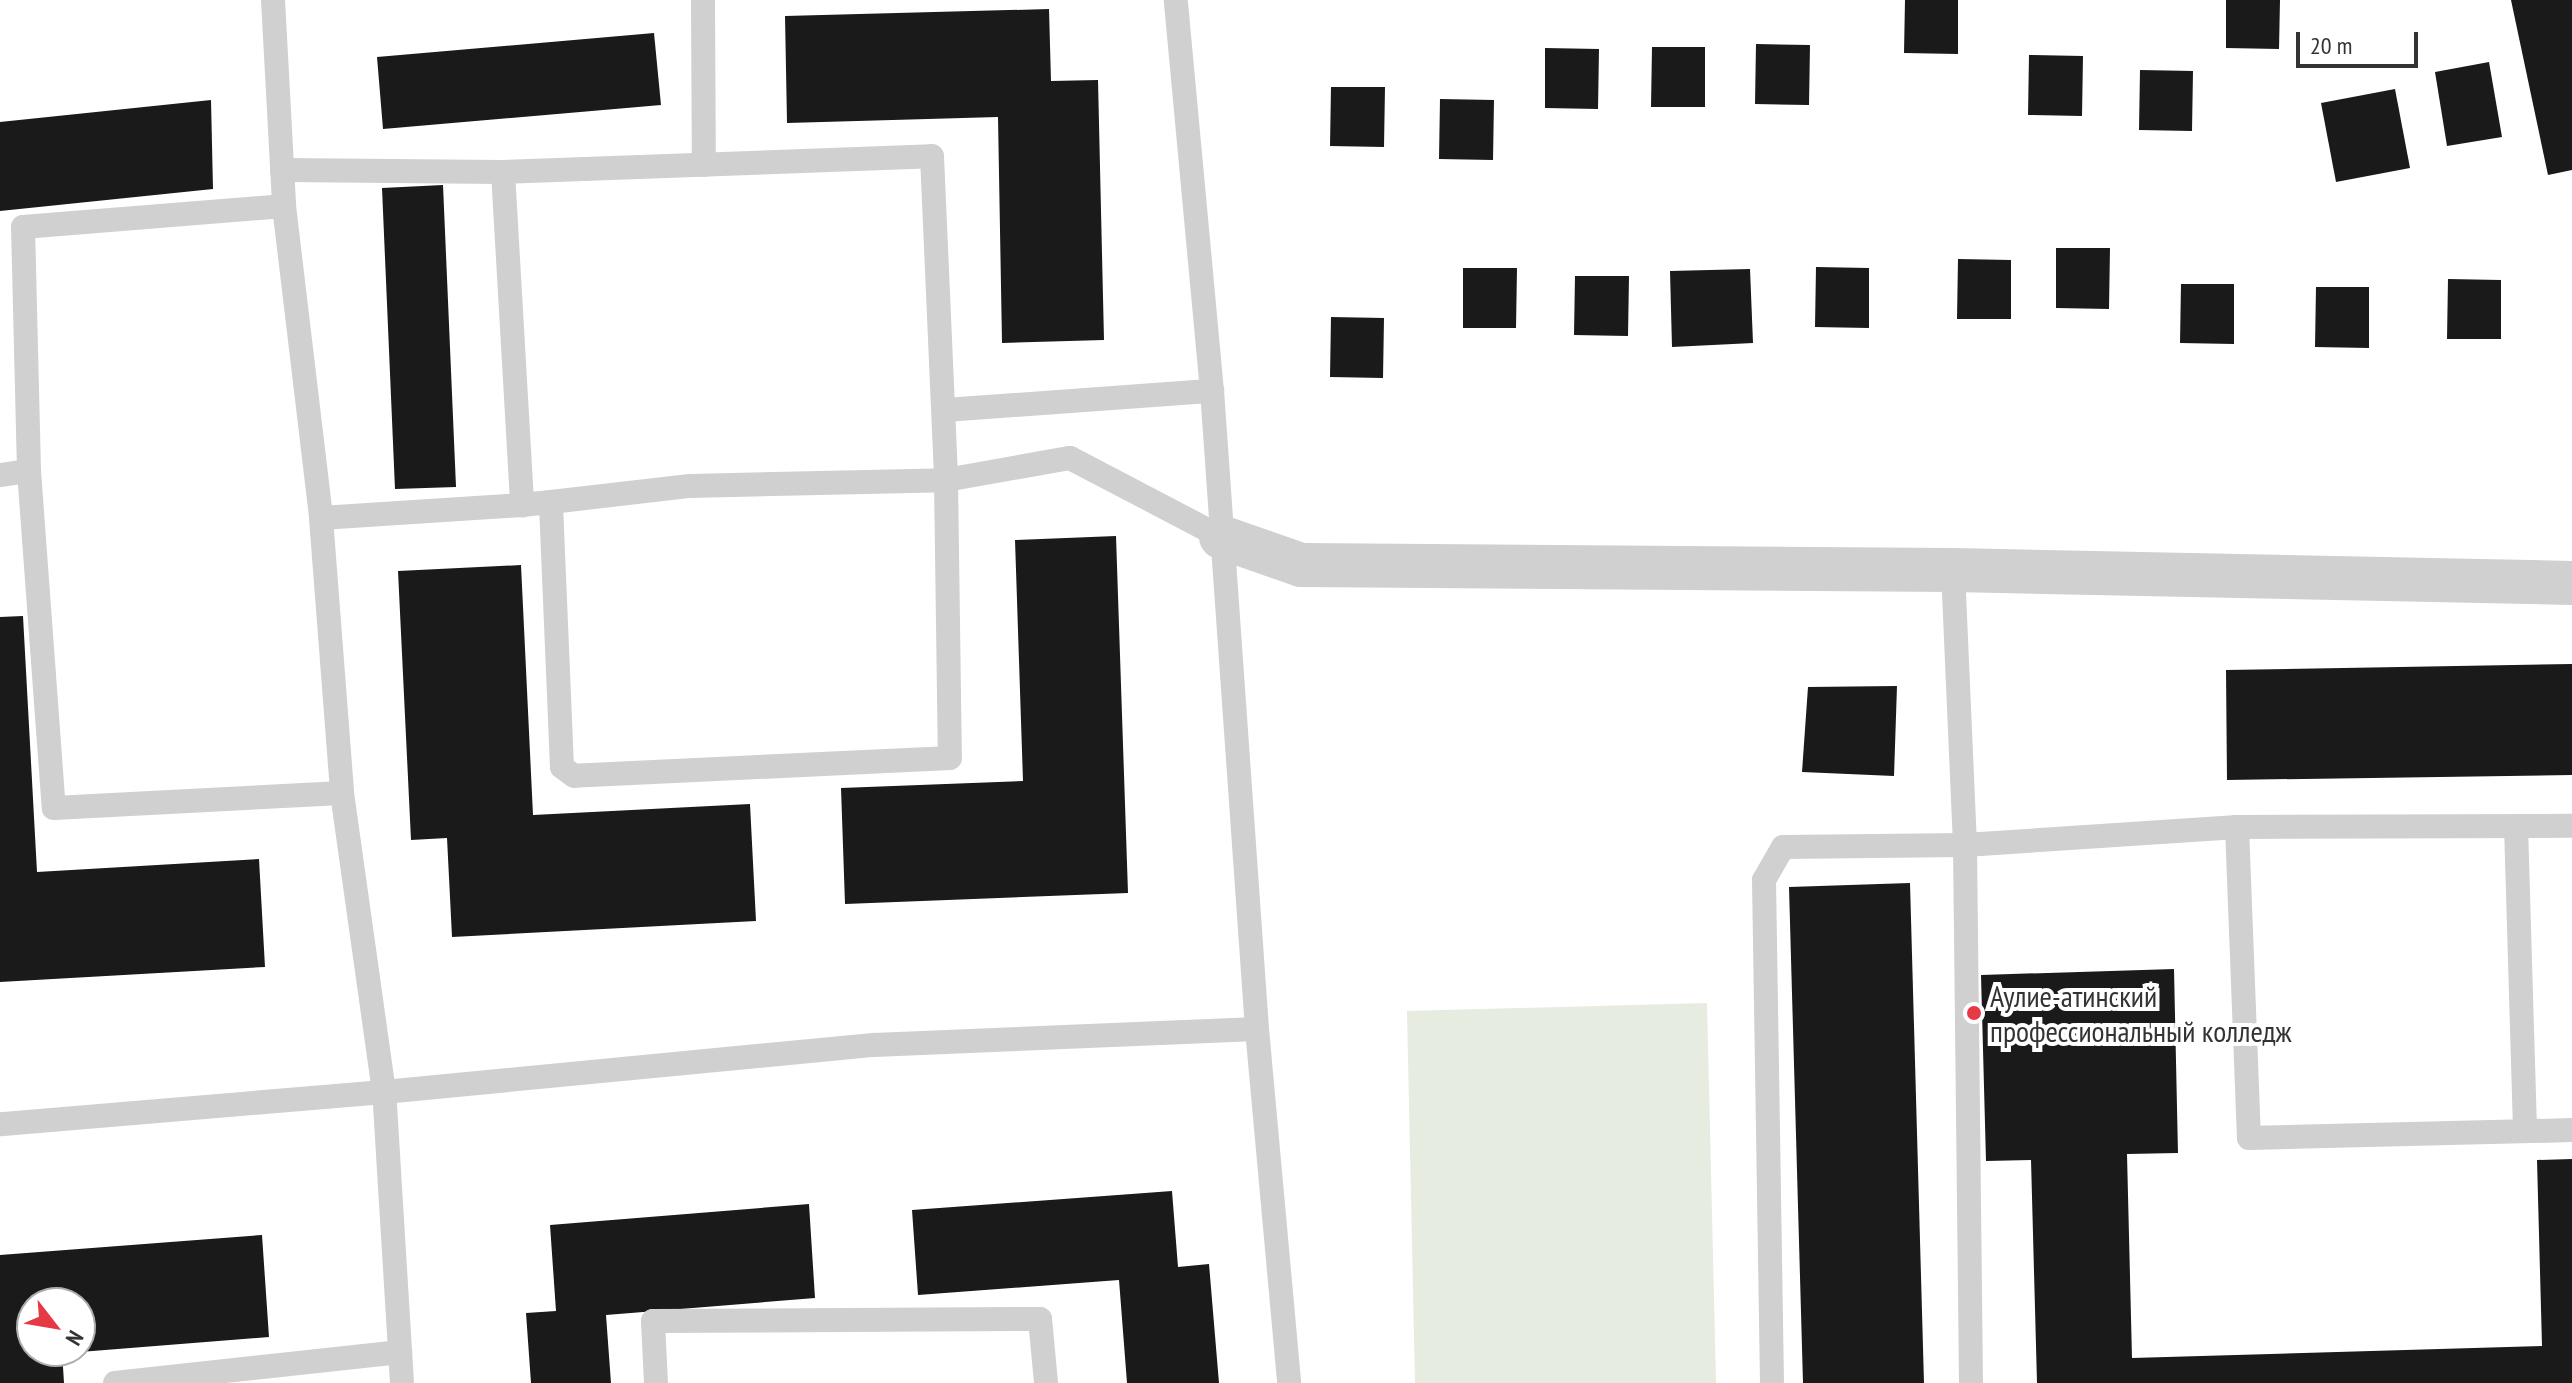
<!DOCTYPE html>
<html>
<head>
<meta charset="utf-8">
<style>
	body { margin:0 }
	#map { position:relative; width:2572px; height:1383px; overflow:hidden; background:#fff; font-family:"PT Sans Narrow",sans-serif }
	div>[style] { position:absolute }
	.green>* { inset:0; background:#e6ecdf }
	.building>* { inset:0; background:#1a1a1a }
	.service>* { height:24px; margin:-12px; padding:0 12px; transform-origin:12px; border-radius:12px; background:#d0d0d0 }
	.minor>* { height:44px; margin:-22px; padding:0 22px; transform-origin:22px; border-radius:22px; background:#d0d0d0 }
	.dots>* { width:22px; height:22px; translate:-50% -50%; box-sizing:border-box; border:4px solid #fff; border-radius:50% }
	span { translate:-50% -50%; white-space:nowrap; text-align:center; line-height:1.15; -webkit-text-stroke:8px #fff; paint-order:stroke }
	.poi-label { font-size:30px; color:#333 }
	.left { translate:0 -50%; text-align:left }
	.north { position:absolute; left:16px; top:1287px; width:80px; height:80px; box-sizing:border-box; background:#fff; border:2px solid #adadad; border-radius:50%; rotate:121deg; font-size:22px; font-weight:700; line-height:32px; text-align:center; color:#333 }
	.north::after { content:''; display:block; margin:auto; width:28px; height:36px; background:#e63946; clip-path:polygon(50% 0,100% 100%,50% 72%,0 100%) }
	.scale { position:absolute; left:2296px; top:32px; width:122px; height:36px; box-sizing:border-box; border:4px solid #333; border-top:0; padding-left:10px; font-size:24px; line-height:28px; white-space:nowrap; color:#333; -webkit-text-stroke:6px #fff; paint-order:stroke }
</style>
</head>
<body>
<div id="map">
	<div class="green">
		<div style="clip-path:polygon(1707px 1003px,1716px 1383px,1415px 1383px,1407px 1011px)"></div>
	</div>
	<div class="building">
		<div style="clip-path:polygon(1905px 0,1958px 0,1958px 54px,1904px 53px)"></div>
		<div style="clip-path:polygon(2226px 0,2280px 0,2279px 49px,2226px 48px)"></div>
		<div style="clip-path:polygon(2511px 0,2572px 0,2572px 170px,2548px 175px)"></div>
		<div style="clip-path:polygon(1049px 9px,1051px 81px,1098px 80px,1104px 340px,1002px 343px,998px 117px,787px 123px,785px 16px)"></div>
		<div style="clip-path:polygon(654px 33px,661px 105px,383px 129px,377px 57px)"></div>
		<div style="clip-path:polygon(1756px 44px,1810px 45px,1809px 105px,1755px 104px)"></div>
		<div style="clip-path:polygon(1652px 47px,1705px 47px,1705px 107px,1651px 107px)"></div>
		<div style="clip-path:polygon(1545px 48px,1599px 49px,1598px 109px,1545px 108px)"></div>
		<div style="clip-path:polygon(2029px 55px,2083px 56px,2082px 116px,2028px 115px)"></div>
		<div style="clip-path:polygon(2489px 62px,2502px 137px,2447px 146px,2435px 72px)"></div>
		<div style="clip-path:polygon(2140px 70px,2193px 71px,2192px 131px,2139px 130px)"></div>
		<div style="clip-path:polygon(1331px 87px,1385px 87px,1384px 147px,1330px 146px)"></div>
		<div style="clip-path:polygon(2395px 89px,2410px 168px,2336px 182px,2321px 103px)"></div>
		<div style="clip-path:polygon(1440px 99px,1494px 100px,1493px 160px,1439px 159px)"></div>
		<div style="clip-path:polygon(211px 100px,213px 189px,0 211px,0 122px)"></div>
		<div style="clip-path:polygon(443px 185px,456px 487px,395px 489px,382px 188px)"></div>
		<div style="clip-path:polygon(2056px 248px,2110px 248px,2109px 309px,2056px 308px)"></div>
		<div style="clip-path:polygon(1958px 259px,2011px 260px,2011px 319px,1957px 319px)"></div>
		<div style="clip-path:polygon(1816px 267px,1869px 268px,1869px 328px,1815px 327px)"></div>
		<div style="clip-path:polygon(1463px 268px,1517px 268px,1516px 328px,1463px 328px)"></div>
		<div style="clip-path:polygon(1750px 269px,1753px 343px,1672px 347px,1670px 271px)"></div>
		<div style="clip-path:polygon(1575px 276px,1629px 276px,1628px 336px,1574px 335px)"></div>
		<div style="clip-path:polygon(2448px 279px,2501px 280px,2501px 339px,2447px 339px)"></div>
		<div style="clip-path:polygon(2181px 284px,2234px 284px,2234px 344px,2180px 343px)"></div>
		<div style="clip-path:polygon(2316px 287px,2369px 287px,2369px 348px,2315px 347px)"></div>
		<div style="clip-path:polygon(1331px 317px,1384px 318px,1383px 378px,1330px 377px)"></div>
		<div style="clip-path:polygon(1116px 536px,1128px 893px,845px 904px,841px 788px,1023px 781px,1015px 540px)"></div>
		<div style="clip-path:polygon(521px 565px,533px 815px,750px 804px,756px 921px,452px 937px,447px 838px,411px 840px,398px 571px)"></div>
		<div style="clip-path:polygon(23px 616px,37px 872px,259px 859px,265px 967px,0 982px,0 617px)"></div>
		<div style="clip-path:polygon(2572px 664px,2572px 775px,2227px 780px,2226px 670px)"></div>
		<div style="clip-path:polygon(1897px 686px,1894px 776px,1802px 772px,1808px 687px)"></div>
		<div style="clip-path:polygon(1910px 883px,1924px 1383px,1803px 1383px,1789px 887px)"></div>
		<div style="clip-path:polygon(2174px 969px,2178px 1153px,2127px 1154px,2132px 1358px,2542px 1346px,2537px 1160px,2572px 1159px,2572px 1383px,2037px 1383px,2031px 1160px,1986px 1161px,1981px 975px)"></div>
		<div style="clip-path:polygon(1172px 1191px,1178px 1267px,1209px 1264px,1219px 1383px,1127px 1383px,1119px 1280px,918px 1295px,912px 1210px)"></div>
		<div style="clip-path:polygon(809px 1204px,815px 1298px,606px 1315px,611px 1383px,531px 1383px,526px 1313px,556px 1311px,550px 1225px)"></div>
		<div style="clip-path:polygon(262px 1235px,269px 1337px,80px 1352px,80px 1303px,32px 1303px,32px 1351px,62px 1351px,64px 1383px,0 1383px,0 1255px)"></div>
	</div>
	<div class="service">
		<div style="left:273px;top:0;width:206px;rotate:86.9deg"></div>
		<div style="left:284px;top:206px;width:314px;rotate:83.2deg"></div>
		<div style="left:321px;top:518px;width:276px;rotate:85.6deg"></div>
		<div style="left:703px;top:0;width:165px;rotate:89.7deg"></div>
		<div style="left:282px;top:170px;width:221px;rotate:0.5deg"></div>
		<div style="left:503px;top:172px;width:429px;rotate:-2.1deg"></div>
		<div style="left:932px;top:156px;width:324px;rotate:87.5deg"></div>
		<div style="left:946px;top:480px;width:126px;rotate:-10.1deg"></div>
		<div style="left:1070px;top:458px;width:170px;rotate:27.6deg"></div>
		<div style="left:503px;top:172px;width:334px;rotate:86.7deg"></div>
		<div style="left:945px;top:410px;width:268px;rotate:-4.1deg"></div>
		<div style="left:29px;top:471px;width:244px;rotate:-91.4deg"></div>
		<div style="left:23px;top:227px;width:262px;rotate:-4.6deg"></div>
		<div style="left:0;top:475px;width:29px;rotate:-8deg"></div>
		<div style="left:29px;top:471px;width:338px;rotate:85.8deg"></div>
		<div style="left:54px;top:808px;width:288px;rotate:-3deg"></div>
		<div style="left:342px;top:793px;width:302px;rotate:82deg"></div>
		<div style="left:384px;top:1092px;width:385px;rotate:175.2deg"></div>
		<div style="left:321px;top:518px;width:201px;rotate:-3.7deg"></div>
		<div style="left:522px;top:505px;width:29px;rotate:-6deg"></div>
		<div style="left:551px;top:502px;width:140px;rotate:-6.6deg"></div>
		<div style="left:690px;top:486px;width:256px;rotate:-1.3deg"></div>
		<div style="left:946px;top:480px;width:278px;rotate:89.2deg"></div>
		<div style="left:950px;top:758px;width:376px;rotate:177.3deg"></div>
		<div style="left:574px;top:776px;width:15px;rotate:-143deg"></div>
		<div style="left:562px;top:767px;width:265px;rotate:-92.4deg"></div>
		<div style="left:1953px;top:570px;width:275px;rotate:87.5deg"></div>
		<div style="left:1965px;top:845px;width:538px;rotate:89.36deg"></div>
		<div style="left:2516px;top:826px;width:305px;rotate:88.3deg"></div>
		<div style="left:2237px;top:827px;width:311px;rotate:87.8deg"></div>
		<div style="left:2249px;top:1138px;width:323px;rotate:-1.4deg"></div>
		<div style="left:1257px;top:1029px;width:355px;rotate:84.8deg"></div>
		<div style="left:115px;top:1383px;width:287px;rotate:-6.2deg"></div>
		<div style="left:402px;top:1383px;width:292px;rotate:-93.5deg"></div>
		<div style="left:384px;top:1092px;width:492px;rotate:-5.5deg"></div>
		<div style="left:874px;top:1045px;width:383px;rotate:-2.4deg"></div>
		<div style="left:1257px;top:1029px;width:640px;rotate:-94.03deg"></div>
		<div style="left:1212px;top:391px;width:393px;rotate:-95.3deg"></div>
		<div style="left:656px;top:1383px;width:62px;rotate:-92.8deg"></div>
		<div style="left:653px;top:1321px;width:387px;rotate:-0.3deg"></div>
		<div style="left:1040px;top:1319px;width:64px;rotate:84.6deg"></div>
		<div style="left:1772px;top:1383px;width:503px;rotate:-90.91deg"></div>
		<div style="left:1764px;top:880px;width:38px;rotate:-60deg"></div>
		<div style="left:1783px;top:847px;width:182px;rotate:-0.6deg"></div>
		<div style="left:1965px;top:845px;width:273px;rotate:-3.8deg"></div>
		<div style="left:2237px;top:827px;width:335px;rotate:-0.2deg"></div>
	</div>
	<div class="minor">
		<div style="left:1221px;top:537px;width:85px;rotate:19.3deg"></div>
		<div style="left:1301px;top:565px;width:652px;rotate:0.44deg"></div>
		<div style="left:1953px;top:570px;width:619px;rotate:1.2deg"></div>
	</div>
	<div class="dots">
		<div style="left:1974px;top:1013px;background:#e63946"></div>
	</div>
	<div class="poi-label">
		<span class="left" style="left:1990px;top:1013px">Аулие-атинский<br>профессиональный колледж</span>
	</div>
	<div class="north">N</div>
	<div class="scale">20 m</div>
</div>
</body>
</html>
